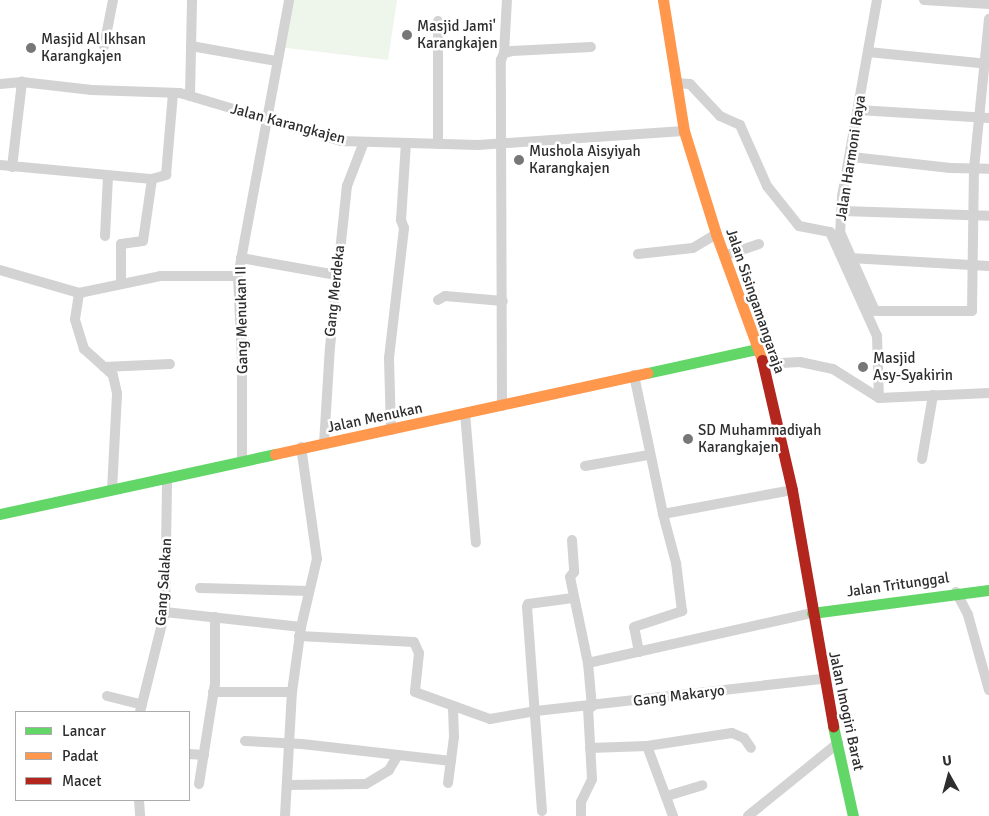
<!DOCTYPE html>
<html>
<head>
<meta charset="utf-8">
<style>
	body { margin:0 }
	#map { position:relative; width:989px; height:816px; overflow:hidden; background:#fff; font-family:Signika,sans-serif }
	div>[style] { position:absolute }
	.green>* { inset:0; background:#eef5eb }
	.street>* { height:10px; margin:-5px; padding:0 5px; transform-origin:5px; border-radius:5px; background:#d3d3d3 }
	.fast>* { height:11px; margin:-5.5px; padding:0 5.5px; transform-origin:5.5px; border-radius:5.5px; background:#63d668 }
	.slow>* { height:11px; margin:-5.5px; padding:0 5.5px; transform-origin:5.5px; border-radius:5.5px; background:#ff974d }
	.jam>* { height:11px; margin:-5.5px; padding:0 5.5px; transform-origin:5.5px; border-radius:5.5px; background:#b3261e }
	.dots>* { width:14px; height:14px; translate:-50% -50%; box-sizing:border-box; border:2px solid #fff; border-radius:50% }
	span { translate:-50% -50%; white-space:nowrap; text-align:center; line-height:1.15; -webkit-text-stroke:5px #fff; paint-order:stroke }
	.poi-label { font-size:15px; color:#2e2e2e }
	.left { translate:0 -50%; text-align:left }
	.street-label { font-size:15px; color:#2e2e2e }
	.legend { position:absolute; left:15px; top:711px; width:175px; height:90px; box-sizing:border-box; background:#fff; border:1px solid #ababab; margin:0; padding:6px 9px; list-style:none; font-size:15px; color:#2e2e2e }
	.legend li { display:flex; align-items:center; gap:10px; height:25px }
	.legend b { width:25px; border:1px solid #ababab }
	.north { position:absolute; left:924px; top:751px; width:50px; height:50px; -webkit-text-stroke:4px #fff; paint-order:stroke; rotate:353deg; font-size:14px; font-weight:700; line-height:20px; text-align:center; color:#2e2e2e }
	.north::after { content:''; display:block; margin:auto; width:18px; height:22px; background:#2e2e2e; clip-path:polygon(50% 0,100% 100%,50% 72%,0 100%) }
</style>
</head>
<body>
<div id="map">
	<div class="green">
		<div style="clip-path:polygon(289px 0,397px 0,388px 60px,279px 47px)"></div>
	</div>
	<div class="street">
		<div style="left:877px;top:0;width:200px;rotate:100.1deg"></div>
		<div style="left:842px;top:197px;width:35px;rotate:93deg"></div>
		<div style="left:840px;top:232px;width:86px;rotate:66.1deg"></div>
		<div style="left:875px;top:311px;width:97px"></div>
		<div style="left:972px;top:311px;width:142px;rotate:-89.2deg"></div>
		<div style="left:974px;top:169px;width:151px;rotate:-84.3deg"></div>
		<div style="left:924px;top:0;width:65px;rotate:3.5deg"></div>
		<div style="left:104px;top:46px;width:47px;rotate:-78.9deg"></div>
		<div style="left:191px;top:46px;width:86px;rotate:10deg"></div>
		<div style="left:868px;top:52px;width:122px;rotate:5.7deg"></div>
		<div style="left:504px;top:53px;width:53px;rotate:-86.8deg"></div>
		<div style="left:676px;top:83px;width:14px;rotate:4deg"></div>
		<div style="left:690px;top:84px;width:44px;rotate:46.8deg"></div>
		<div style="left:720px;top:116px;width:22px;rotate:24deg"></div>
		<div style="left:740px;top:125px;width:67px;rotate:66.1deg"></div>
		<div style="left:767px;top:186px;width:51px;rotate:51.3deg"></div>
		<div style="left:799px;top:226px;width:32px;rotate:11deg"></div>
		<div style="left:830px;top:232px;width:114px;rotate:65.7deg"></div>
		<div style="left:877px;top:336px;width:62px;rotate:88.2deg"></div>
		<div style="left:0;top:84px;width:22px;rotate:-5deg"></div>
		<div style="left:22px;top:82px;width:70px;rotate:6.5deg"></div>
		<div style="left:92px;top:90px;width:88px;rotate:2deg"></div>
		<div style="left:180px;top:93px;width:168px;rotate:16.6deg"></div>
		<div style="left:341px;top:141px;width:137px;rotate:1.7deg"></div>
		<div style="left:478px;top:145px;width:206px;rotate:-3.9deg"></div>
		<div style="left:190px;top:96px;width:96px;rotate:-88.8deg"></div>
		<div style="left:858px;top:110px;width:131px;rotate:3.5deg"></div>
		<div style="left:438px;top:144px;width:123px;rotate:-90deg"></div>
		<div style="left:852px;top:157px;width:99px;rotate:6.4deg"></div>
		<div style="left:950px;top:168px;width:39px;rotate:1deg"></div>
		<div style="left:0;top:165px;width:153px;rotate:5.3deg"></div>
		<div style="left:152px;top:179px;width:15px;rotate:-16deg"></div>
		<div style="left:166px;top:175px;width:81px;rotate:-85.1deg"></div>
		<div style="left:12px;top:167px;width:86px;rotate:-83.3deg"></div>
		<div style="left:842px;top:211px;width:147px;rotate:1.9deg"></div>
		<div style="left:105px;top:236px;width:60px;rotate:-87.1deg"></div>
		<div style="left:638px;top:254px;width:55px;rotate:-6.2deg"></div>
		<div style="left:693px;top:248px;width:27px;rotate:-31deg"></div>
		<div style="left:724px;top:256px;width:37px;rotate:-19deg"></div>
		<div style="left:241px;top:258px;width:97px;rotate:10.1deg"></div>
		<div style="left:850px;top:258px;width:139px;rotate:3.3deg"></div>
		<div style="left:0;top:270px;width:82px;rotate:16.2deg"></div>
		<div style="left:121px;top:284px;width:40px;rotate:-90deg"></div>
		<div style="left:121px;top:244px;width:22px;rotate:-8deg"></div>
		<div style="left:143px;top:241px;width:63px;rotate:-81.7deg"></div>
		<div style="left:438px;top:300px;width:8px;rotate:-30deg"></div>
		<div style="left:445px;top:296px;width:58px;rotate:4.9deg"></div>
		<div style="left:763px;top:364px;width:37px;rotate:-3deg"></div>
		<div style="left:800px;top:362px;width:34px;rotate:12deg"></div>
		<div style="left:833px;top:369px;width:54px;rotate:32.2deg"></div>
		<div style="left:879px;top:398px;width:110px;rotate:-2.6deg"></div>
		<div style="left:104px;top:367px;width:66px;rotate:-2.6deg"></div>
		<div style="left:634px;top:375px;width:142px;rotate:78.2deg"></div>
		<div style="left:663px;top:514px;width:131px;rotate:-10.5deg"></div>
		<div style="left:502px;top:406px;width:346px;rotate:-90.2deg"></div>
		<div style="left:501px;top:60px;width:8px;rotate:-67deg"></div>
		<div style="left:504px;top:53px;width:8px;rotate:-14deg"></div>
		<div style="left:512px;top:51px;width:79px;rotate:-2.9deg"></div>
		<div style="left:465px;top:413px;width:130px;rotate:85.2deg"></div>
		<div style="left:391px;top:430px;width:72px;rotate:-91.6deg"></div>
		<div style="left:389px;top:358px;width:131px;rotate:-83.4deg"></div>
		<div style="left:404px;top:228px;width:9px;rotate:-111deg"></div>
		<div style="left:401px;top:220px;width:77px;rotate:-86.3deg"></div>
		<div style="left:324px;top:444px;width:97px;rotate:-86.5deg"></div>
		<div style="left:330px;top:347px;width:162px;rotate:-84deg"></div>
		<div style="left:347px;top:186px;width:47px;rotate:-68.9deg"></div>
		<div style="left:922px;top:459px;width:65px;rotate:-80.2deg"></div>
		<div style="left:242px;top:461px;width:100px;rotate:-90deg"></div>
		<div style="left:242px;top:361px;width:85px;rotate:-92.7deg"></div>
		<div style="left:238px;top:276px;width:281px;rotate:-79.5deg"></div>
		<div style="left:585px;top:466px;width:65px;rotate:-9.8deg"></div>
		<div style="left:112px;top:490px;width:97px;rotate:-87deg"></div>
		<div style="left:117px;top:393px;width:18px;rotate:-103deg"></div>
		<div style="left:113px;top:375px;width:39px;rotate:-138deg"></div>
		<div style="left:84px;top:349px;width:31px;rotate:-107deg"></div>
		<div style="left:75px;top:319px;width:26px;rotate:-81deg"></div>
		<div style="left:79px;top:293px;width:84px;rotate:-11.7deg"></div>
		<div style="left:161px;top:276px;width:77px"></div>
		<div style="left:572px;top:540px;width:32px;rotate:86deg"></div>
		<div style="left:574px;top:572px;width:6px;rotate:129deg"></div>
		<div style="left:570px;top:577px;width:88px;rotate:78.2deg"></div>
		<div style="left:588px;top:663px;width:44px;rotate:84.8deg"></div>
		<div style="left:200px;top:588px;width:109px;rotate:1.6deg"></div>
		<div style="left:956px;top:592px;width:26px;rotate:62deg"></div>
		<div style="left:968px;top:615px;width:78px;rotate:74.4deg"></div>
		<div style="left:165px;top:612px;width:137px;rotate:6.3deg"></div>
		<div style="left:299px;top:636px;width:115px;rotate:3deg"></div>
		<div style="left:414px;top:642px;width:12px;rotate:66deg"></div>
		<div style="left:419px;top:653px;width:39px;rotate:96deg"></div>
		<div style="left:415px;top:692px;width:80px;rotate:19.8deg"></div>
		<div style="left:490px;top:719px;width:47px;rotate:-9.9deg"></div>
		<div style="left:536px;top:711px;width:289px;rotate:-6.4deg"></div>
		<div style="left:639px;top:652px;width:25px;rotate:-101deg"></div>
		<div style="left:634px;top:627px;width:51px;rotate:-18.4deg"></div>
		<div style="left:682px;top:611px;width:48px;rotate:-97.1deg"></div>
		<div style="left:676px;top:563px;width:51px;rotate:-104.9deg"></div>
		<div style="left:588px;top:663px;width:230px;rotate:-12.6deg"></div>
		<div style="left:213px;top:692px;width:79px"></div>
		<div style="left:107px;top:696px;width:36px;rotate:14deg"></div>
		<div style="left:140px;top:712px;width:103px;rotate:-76deg"></div>
		<div style="left:165px;top:612px;width:133px;rotate:-89.1deg"></div>
		<div style="left:245px;top:741px;width:57px;rotate:3deg"></div>
		<div style="left:302px;top:744px;width:150px;rotate:6.5deg"></div>
		<div style="left:647px;top:746px;width:75px;rotate:69.6deg"></div>
		<div style="left:590px;top:748px;width:57px;rotate:-2deg"></div>
		<div style="left:647px;top:746px;width:86px;rotate:-8.7deg"></div>
		<div style="left:732px;top:733px;width:13px;rotate:23deg"></div>
		<div style="left:744px;top:738px;width:12px;rotate:55deg"></div>
		<div style="left:189px;top:754px;width:15px;rotate:4deg"></div>
		<div style="left:448px;top:783px;width:46px;rotate:-82.6deg"></div>
		<div style="left:454px;top:737px;width:30px;rotate:-92deg"></div>
		<div style="left:199px;top:784px;width:102px;rotate:-81deg"></div>
		<div style="left:215px;top:683px;width:66px;rotate:-90deg"></div>
		<div style="left:287px;top:785px;width:79px;rotate:-0.7deg"></div>
		<div style="left:366px;top:784px;width:27px;rotate:-31deg"></div>
		<div style="left:389px;top:770px;width:17px;rotate:-59deg"></div>
		<div style="left:667px;top:796px;width:37px;rotate:-17deg"></div>
		<div style="left:139px;top:800px;width:16px;rotate:86deg"></div>
		<div style="left:542px;top:811px;width:205px;rotate:-94.2deg"></div>
		<div style="left:527px;top:607px;width:3px;rotate:-72deg"></div>
		<div style="left:528px;top:604px;width:45px;rotate:-7.6deg"></div>
		<div style="left:285px;top:816px;width:124px;rotate:-86.8deg"></div>
		<div style="left:292px;top:692px;width:66px;rotate:-82.1deg"></div>
		<div style="left:301px;top:627px;width:70px;rotate:-76.8deg"></div>
		<div style="left:317px;top:559px;width:113px;rotate:-98.1deg"></div>
		<div style="left:581px;top:816px;width:14px;rotate:-90deg"></div>
		<div style="left:581px;top:802px;width:25px;rotate:-64deg"></div>
		<div style="left:592px;top:779px;width:72px;rotate:-93.2deg"></div>
		<div style="left:748px;top:816px;width:116px;rotate:-39deg"></div>
	</div>
	<div class="fast">
		<div style="left:647px;top:373px;width:113px;rotate:-12.3deg"></div>
		<div style="left:0;top:514px;width:281px;rotate:-12.3deg"></div>
		<div style="left:812px;top:613px;width:178px;rotate:-7.4deg"></div>
		<div style="left:833px;top:726px;width:92px;rotate:77.5deg"></div>
	</div>
	<div class="slow">
		<div style="left:663px;top:0;width:133px;rotate:80.9deg"></div>
		<div style="left:684px;top:131px;width:108px;rotate:72.7deg"></div>
		<div style="left:716px;top:234px;width:134px;rotate:69.9deg"></div>
		<div style="left:275px;top:454px;width:381px;rotate:-12.3deg"></div>
	</div>
	<div class="jam">
		<div style="left:762px;top:360px;width:133px;rotate:77deg"></div>
		<div style="left:792px;top:490px;width:240px;rotate:80.1deg"></div>
	</div>
	<div class="dots">
		<div style="left:407px;top:35px;background:#777"></div>
		<div style="left:31px;top:48px;background:#777"></div>
		<div style="left:519px;top:160px;background:#777"></div>
		<div style="left:863px;top:367px;background:#777"></div>
		<div style="left:688px;top:439px;background:#777"></div>
	</div>
	<div class="poi-label">
		<span class="left" style="left:417px;top:35px">Masjid Jami'<br>Karangkajen</span>
		<span class="left" style="left:41px;top:48px">Masjid Al Ikhsan<br>Karangkajen</span>
		<span class="left" style="left:529px;top:160px">Mushola Aisyiyah<br>Karangkajen</span>
		<span class="left" style="left:873px;top:367px">Masjid<br>Asy-Syakirin</span>
		<span class="left" style="left:698px;top:439px">SD Muhammadiyah<br>Karangkajen</span>
	</div>
	<div class="street-label">
		<span style="left:288px;top:124px;rotate:15deg">Jalan Karangkajen</span>
		<span style="left:851px;top:158px;rotate:-81deg">Jalan Harmoni Raya</span>
		<span style="left:335px;top:291px;rotate:-84deg">Gang Merdeka</span>
		<span style="left:755px;top:301px;rotate:71deg">Jalan Sisingamangaraja</span>
		<span style="left:242px;top:320px;rotate:-91deg">Gang Menukan II</span>
		<span style="left:375px;top:418px;rotate:-12deg">Jalan Menukan</span>
		<span style="left:164px;top:582px;rotate:-86deg">Gang Salakan</span>
		<span style="left:898px;top:585px;rotate:-8deg">Jalan Tritunggal</span>
		<span style="left:679px;top:696px;rotate:-7deg">Gang Makaryo</span>
		<span style="left:846px;top:711px;rotate:78deg">Jalan Imogiri Barat</span>
	</div>
	<ul class="legend">
	<li><b style="height:6px;background:#63d668"></b>Lancar</li>
	<li><b style="height:6px;background:#ff974d"></b>Padat</li>
	<li><b style="height:6px;background:#b3261e"></b>Macet</li>
	</ul>
	<div class="north">U</div>
</div>
</body>
</html>
